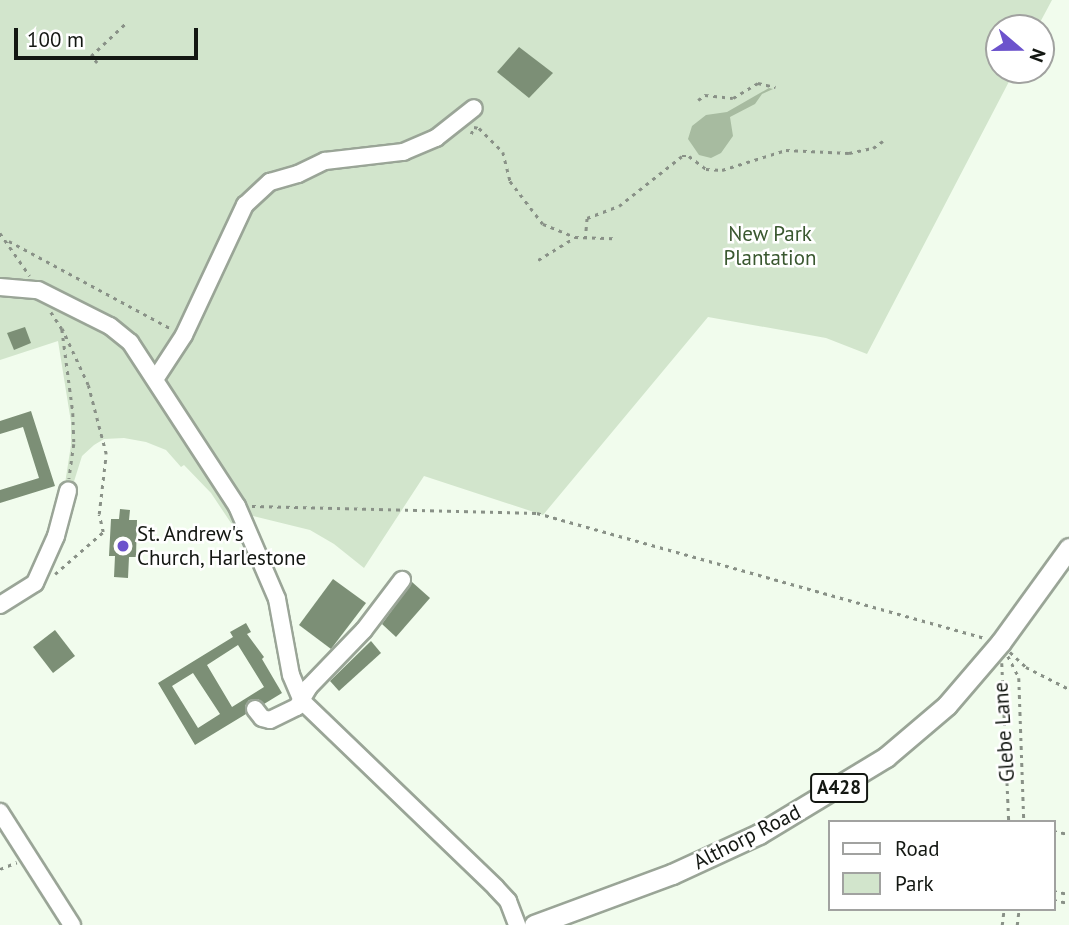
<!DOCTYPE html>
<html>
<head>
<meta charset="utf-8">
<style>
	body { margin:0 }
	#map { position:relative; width:1069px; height:925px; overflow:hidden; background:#f1fced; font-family:"PT Sans",sans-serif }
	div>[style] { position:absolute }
	.green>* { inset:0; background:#d2e5cc }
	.water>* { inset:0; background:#a7bba0 }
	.building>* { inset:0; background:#7c8f76 }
	.path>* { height:2.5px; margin-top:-1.25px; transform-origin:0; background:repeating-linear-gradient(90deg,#899187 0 3.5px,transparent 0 8.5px) }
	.roads { filter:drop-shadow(2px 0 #9aa597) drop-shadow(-2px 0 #9aa597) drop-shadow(0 2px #9aa597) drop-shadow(0 -2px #9aa597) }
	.minor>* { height:16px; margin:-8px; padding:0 8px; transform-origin:8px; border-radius:8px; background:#fff }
	.major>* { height:19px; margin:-9.5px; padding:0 9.5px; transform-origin:9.5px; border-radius:9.5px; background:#fff }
	.dots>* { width:19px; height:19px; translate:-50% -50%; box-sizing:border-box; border:4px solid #fff; border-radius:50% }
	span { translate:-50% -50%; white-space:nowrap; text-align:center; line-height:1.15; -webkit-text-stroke:5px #fff; paint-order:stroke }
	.shield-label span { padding:2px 5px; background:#fff; border:2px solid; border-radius:5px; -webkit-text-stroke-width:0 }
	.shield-label { font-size:19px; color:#131712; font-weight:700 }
	.park-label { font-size:21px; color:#3a5830 }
	.poi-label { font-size:21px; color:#131712 }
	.left { translate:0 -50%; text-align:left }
	.street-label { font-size:21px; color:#131712 }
	.legend { position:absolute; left:828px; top:820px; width:228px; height:91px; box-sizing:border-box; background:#fff; border:2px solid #a1a2a0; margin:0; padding:9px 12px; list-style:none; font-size:21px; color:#131712 }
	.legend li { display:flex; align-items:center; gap:14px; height:35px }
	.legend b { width:35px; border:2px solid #a1a2a0 }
	.north { position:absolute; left:985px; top:14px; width:70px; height:70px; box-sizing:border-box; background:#fff; border:2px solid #a1a2a0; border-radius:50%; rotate:110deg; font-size:19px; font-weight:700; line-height:28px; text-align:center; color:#131712 }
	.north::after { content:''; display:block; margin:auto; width:24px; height:32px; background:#6c53cc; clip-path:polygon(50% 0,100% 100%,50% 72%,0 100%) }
	.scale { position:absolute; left:14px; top:28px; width:184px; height:32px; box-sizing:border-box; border:4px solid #131712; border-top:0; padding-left:9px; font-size:21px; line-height:24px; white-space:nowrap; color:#131712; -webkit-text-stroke:5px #fff; paint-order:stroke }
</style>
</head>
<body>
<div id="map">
	<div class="green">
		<div style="clip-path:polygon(0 0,1052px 0,1037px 28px,999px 28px,999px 70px,1015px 70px,867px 354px,826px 338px,708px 317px,543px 515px,424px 476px,364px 568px,334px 544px,310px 530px,253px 516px,233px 526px,211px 493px,184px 465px,181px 467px,166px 450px,146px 442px,124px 438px,104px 439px,94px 445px,82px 456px,71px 491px,64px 490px,71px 445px,71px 422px,58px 341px,0 360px)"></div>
	</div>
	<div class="water">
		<div style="clip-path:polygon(769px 88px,773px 89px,762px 94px,755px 104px,730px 117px,733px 136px,721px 153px,711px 158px,699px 155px,688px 139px,692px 126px,706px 115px,727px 112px)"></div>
	</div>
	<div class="building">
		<div style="clip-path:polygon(519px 47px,553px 73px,529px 98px,497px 72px)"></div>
		<div style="clip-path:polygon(25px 327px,31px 343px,14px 350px,7px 333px)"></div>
		<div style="clip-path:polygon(31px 411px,55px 486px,0 503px,0 490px,39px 478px,23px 427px,0 434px,0 421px)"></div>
		<div style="clip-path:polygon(120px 509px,130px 510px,129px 520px,137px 520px,136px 557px,129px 557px,128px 578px,114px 577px,115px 556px,109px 556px,111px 519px,119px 519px)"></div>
		<div style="clip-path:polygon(333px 579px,366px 603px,331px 649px,299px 625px)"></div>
		<div style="clip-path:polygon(412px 582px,430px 598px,396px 637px,382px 624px)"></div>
		<div style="clip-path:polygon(evenodd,246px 623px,251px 632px,247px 634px,264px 657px,262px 659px,282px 693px,264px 704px,258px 699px,249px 700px,245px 706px,246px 714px,195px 745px,158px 683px,233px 637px,230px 632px,246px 623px,238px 645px,264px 687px,232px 707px,207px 665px,238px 645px,246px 623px,193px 673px,220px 714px,198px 728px,172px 686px,193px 673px)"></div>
		<div style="clip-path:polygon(55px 630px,75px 656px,53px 673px,33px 647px)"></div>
		<div style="clip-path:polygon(371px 641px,381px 653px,339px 691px,330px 681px)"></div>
	</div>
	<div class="path">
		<div style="left:97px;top:63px;width:9px;rotate:-131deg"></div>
		<div style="left:91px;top:56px;width:50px;rotate:-43.4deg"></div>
		<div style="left:698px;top:100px;width:9px;rotate:-36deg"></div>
		<div style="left:705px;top:95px;width:28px;rotate:6deg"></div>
		<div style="left:733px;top:98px;width:29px;rotate:-31deg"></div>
		<div style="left:758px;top:83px;width:18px;rotate:13deg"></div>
		<div style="left:471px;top:134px;width:8px;rotate:-67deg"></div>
		<div style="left:474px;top:127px;width:5px;rotate:11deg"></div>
		<div style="left:479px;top:128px;width:34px;rotate:45deg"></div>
		<div style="left:503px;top:152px;width:30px;rotate:76deg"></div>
		<div style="left:510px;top:181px;width:54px;rotate:52.5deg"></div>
		<div style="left:543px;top:224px;width:35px;rotate:22deg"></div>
		<div style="left:575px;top:237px;width:38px;rotate:2deg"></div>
		<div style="left:0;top:233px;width:52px;rotate:55.1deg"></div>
		<div style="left:585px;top:239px;width:21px;rotate:-85deg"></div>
		<div style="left:587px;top:218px;width:34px;rotate:-21deg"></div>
		<div style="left:619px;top:206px;width:80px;rotate:-38.4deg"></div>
		<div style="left:682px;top:156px;width:7px"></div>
		<div style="left:689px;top:156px;width:21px;rotate:37deg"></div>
		<div style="left:706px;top:169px;width:16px;rotate:4deg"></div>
		<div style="left:722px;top:170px;width:67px;rotate:-17.4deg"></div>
		<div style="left:786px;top:150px;width:63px;rotate:2.7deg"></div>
		<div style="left:849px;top:153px;width:25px;rotate:-12deg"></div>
		<div style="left:873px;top:148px;width:12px;rotate:-35deg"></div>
		<div style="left:9px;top:241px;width:185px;rotate:28.4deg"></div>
		<div style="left:538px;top:260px;width:42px;rotate:-31.4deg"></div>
		<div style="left:51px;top:312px;width:20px;rotate:57deg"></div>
		<div style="left:62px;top:329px;width:85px;rotate:82.5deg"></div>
		<div style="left:73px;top:413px;width:31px;rotate:88deg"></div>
		<div style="left:74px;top:444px;width:35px;rotate:98deg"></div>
		<div style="left:252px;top:506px;width:285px;rotate:1.4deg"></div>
		<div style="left:537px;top:513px;width:464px;rotate:15.6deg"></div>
		<div style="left:55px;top:574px;width:64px;rotate:-41.2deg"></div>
		<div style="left:103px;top:532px;width:18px;rotate:-103deg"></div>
		<div style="left:99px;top:514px;width:60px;rotate:-83.3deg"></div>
		<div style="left:106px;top:454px;width:71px;rotate:-104.6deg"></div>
		<div style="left:88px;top:385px;width:62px;rotate:-114.9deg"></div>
		<div style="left:1010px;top:652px;width:22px;rotate:43deg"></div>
		<div style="left:1026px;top:667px;width:48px;rotate:27.1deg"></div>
		<div style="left:1008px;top:656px;width:25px;rotate:63deg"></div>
		<div style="left:1019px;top:678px;width:144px;rotate:88deg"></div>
		<div style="left:1002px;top:663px;width:159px;rotate:87.5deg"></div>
		<div style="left:1053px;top:831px;width:16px;rotate:11deg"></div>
		<div style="left:0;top:869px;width:18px;rotate:-22deg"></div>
		<div style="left:1053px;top:891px;width:16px;rotate:11deg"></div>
		<div style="left:1053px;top:900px;width:16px;rotate:11deg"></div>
		<div style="left:1002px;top:925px;width:16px;rotate:-83deg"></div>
		<div style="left:1017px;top:925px;width:16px;rotate:-83deg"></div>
	</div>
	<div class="roads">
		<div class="minor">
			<div style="left:0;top:287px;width:38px;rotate:5deg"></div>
			<div style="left:38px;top:290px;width:80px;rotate:26.6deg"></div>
			<div style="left:110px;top:326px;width:26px;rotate:39deg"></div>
			<div style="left:130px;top:342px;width:196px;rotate:56.9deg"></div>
			<div style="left:237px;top:506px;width:101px;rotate:66.7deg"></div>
			<div style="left:277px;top:599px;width:77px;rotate:79.6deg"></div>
			<div style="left:291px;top:675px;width:28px;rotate:67deg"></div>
			<div style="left:302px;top:701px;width:269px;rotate:43.9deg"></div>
			<div style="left:496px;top:888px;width:18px;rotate:47deg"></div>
			<div style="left:508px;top:901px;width:26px;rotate:69deg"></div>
			<div style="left:156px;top:378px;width:51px;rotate:-56.9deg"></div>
			<div style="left:184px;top:335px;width:144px;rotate:-64.9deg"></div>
			<div style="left:245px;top:205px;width:34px;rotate:-43deg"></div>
			<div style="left:270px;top:182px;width:29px;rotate:-16deg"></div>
			<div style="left:298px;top:174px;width:30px;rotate:-26deg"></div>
			<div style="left:325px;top:161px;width:79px;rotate:-6.6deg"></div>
			<div style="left:403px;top:152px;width:36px;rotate:-23deg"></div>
			<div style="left:436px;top:138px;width:48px;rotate:-38.3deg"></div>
			<div style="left:0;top:605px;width:41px;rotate:-32.2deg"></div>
			<div style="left:35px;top:583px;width:51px;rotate:-65.9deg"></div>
			<div style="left:56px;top:536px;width:47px;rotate:-75.1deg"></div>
			<div style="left:255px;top:709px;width:11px;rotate:52deg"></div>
			<div style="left:262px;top:718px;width:8px;rotate:14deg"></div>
			<div style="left:270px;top:720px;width:30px;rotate:-26deg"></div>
			<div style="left:297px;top:707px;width:23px;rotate:-59deg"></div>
			<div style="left:309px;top:687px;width:79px;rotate:-46deg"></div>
			<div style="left:364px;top:630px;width:63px;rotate:-52.8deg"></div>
			<div style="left:0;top:812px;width:134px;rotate:57.5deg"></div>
		</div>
		<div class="major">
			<div style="left:534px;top:925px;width:147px;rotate:-20.3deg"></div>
			<div style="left:672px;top:874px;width:96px;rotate:-24.7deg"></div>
			<div style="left:759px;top:834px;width:149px;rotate:-31.2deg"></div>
			<div style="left:886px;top:757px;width:80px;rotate:-40.4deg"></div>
			<div style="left:947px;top:705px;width:83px;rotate:-49.4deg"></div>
			<div style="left:1001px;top:642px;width:116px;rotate:-54.1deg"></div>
		</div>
	</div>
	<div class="dots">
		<div style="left:123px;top:546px;background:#6c53cc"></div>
	</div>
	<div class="shield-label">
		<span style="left:839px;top:788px">A428</span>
	</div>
	<div class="park-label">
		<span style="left:770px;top:246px">New Park<br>Plantation</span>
	</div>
	<div class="poi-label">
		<span class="left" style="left:137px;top:546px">St. Andrew's<br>Church, Harlestone</span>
	</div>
	<div class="street-label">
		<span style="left:1004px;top:732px;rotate:-94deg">Glebe Lane</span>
		<span style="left:747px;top:837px;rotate:-27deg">Althorp Road</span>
	</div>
	<ul class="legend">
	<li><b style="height:9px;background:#fff"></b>Road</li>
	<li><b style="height:19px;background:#d2e5cc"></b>Park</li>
	</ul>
	<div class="north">N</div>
	<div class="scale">100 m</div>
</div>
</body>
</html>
